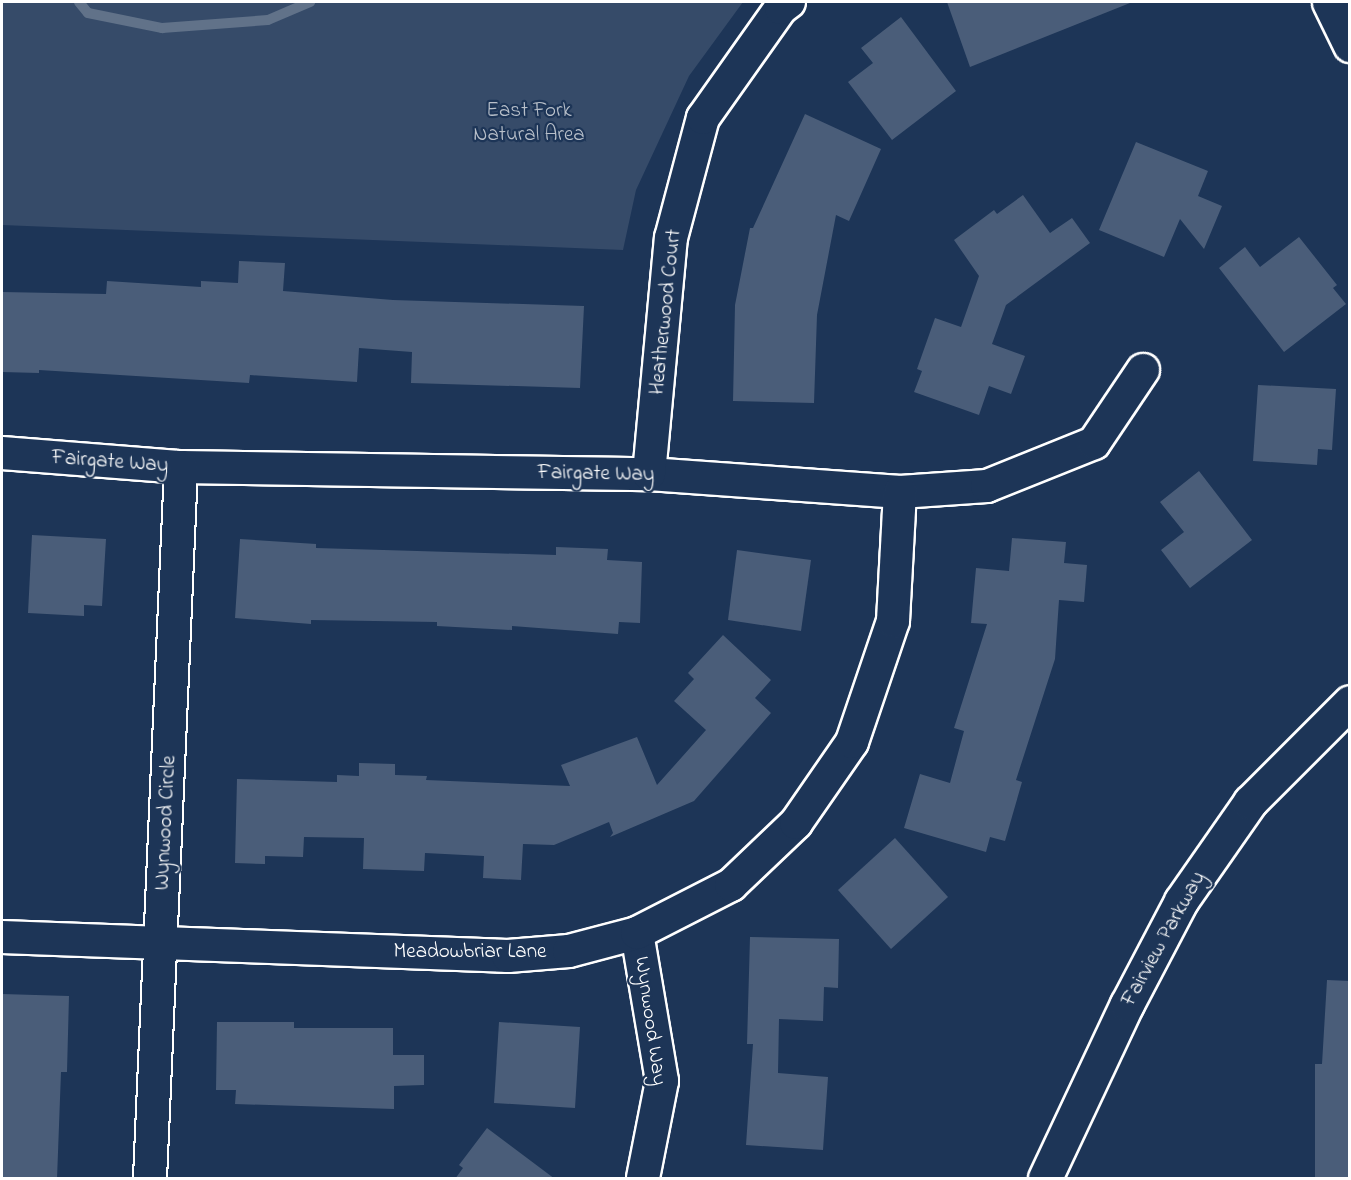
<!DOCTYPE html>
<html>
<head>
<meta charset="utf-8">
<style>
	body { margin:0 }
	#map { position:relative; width:1351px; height:1180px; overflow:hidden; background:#1d3557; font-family:"Indie Flower",sans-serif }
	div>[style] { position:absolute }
	.green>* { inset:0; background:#364b69 }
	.stream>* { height:10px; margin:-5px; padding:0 5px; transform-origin:5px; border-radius:5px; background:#617289 }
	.building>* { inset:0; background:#4a5d79 }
	.roads { filter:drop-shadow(2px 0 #fff) drop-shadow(-2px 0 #fff) drop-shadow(0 2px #fff) drop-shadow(0 -2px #fff) }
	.street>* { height:32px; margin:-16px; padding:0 16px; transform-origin:16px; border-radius:16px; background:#1d3557 }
	.secondary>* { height:33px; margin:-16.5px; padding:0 16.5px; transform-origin:16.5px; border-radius:16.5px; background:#1d3557 }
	span { translate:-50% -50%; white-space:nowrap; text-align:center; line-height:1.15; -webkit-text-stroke:4.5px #1d3557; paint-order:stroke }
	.park-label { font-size:21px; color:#b9c0ca }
	.street-label { font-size:21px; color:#fff }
	.frame { position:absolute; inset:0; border:3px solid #fff; pointer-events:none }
</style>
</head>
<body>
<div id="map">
	<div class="green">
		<div style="clip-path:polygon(2px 2px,743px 2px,689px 76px,636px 190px,623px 250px,2px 225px)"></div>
	</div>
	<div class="stream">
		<div style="left:79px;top:2px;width:14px;rotate:51deg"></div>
		<div style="left:88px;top:13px;width:76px;rotate:11.5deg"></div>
		<div style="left:162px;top:28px;width:106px;rotate:-4.3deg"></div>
		<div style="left:268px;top:20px;width:46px;rotate:-23.2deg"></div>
	</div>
	<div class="building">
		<div style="clip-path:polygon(947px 2px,1130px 2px,1130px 3px,970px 67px)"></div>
		<div style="clip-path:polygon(901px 17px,956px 91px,892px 140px,848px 82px,873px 63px,861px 48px)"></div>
		<div style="clip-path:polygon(805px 114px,881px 149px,849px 221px,836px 215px,817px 315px,814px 403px,733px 401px,735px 305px,750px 228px,753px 228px)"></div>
		<div style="clip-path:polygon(1136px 142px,1208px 171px,1198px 196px,1222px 206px,1204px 249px,1180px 219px,1164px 257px,1099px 230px)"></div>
		<div style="clip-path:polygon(1023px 195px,1050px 233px,1072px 218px,1090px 243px,1006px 305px,992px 344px,1025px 356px,1011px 394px,989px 386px,979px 415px,914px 392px,922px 371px,917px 369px,935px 318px,961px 327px,979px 276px,954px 240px,994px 210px,997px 214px)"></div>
		<div style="clip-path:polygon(1299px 237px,1337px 285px,1333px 288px,1346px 304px,1284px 352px,1219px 268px,1245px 247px,1260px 267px)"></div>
		<div style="clip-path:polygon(239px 261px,285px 263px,283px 291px,393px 300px,584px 306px,580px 388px,411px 383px,412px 352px,359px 348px,357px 382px,250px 375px,249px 383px,39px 370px,39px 373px,2px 372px,2px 292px,106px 294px,107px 281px,201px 287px,201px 281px,238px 283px)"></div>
		<div style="clip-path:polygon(1258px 385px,1336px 389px,1332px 450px,1318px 449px,1317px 465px,1253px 461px)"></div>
		<div style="clip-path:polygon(1199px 471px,1252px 540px,1190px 588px,1161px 550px,1184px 532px,1160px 502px)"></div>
		<div style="clip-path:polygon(32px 535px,106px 539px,102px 606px,84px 605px,84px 616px,28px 613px)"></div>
		<div style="clip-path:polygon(1012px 538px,1066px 542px,1064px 563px,1087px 565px,1084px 602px,1059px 600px,1055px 659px,1016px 780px,1022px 782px,1005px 841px,990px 837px,986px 852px,904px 828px,920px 774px,950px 783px,964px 731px,954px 728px,987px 624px,971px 623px,976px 568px,1009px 571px)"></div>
		<div style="clip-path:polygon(240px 539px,316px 544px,316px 548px,556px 555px,556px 547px,608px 549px,607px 560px,642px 562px,640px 623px,619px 622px,618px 634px,512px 626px,512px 630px,437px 626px,437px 622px,311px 620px,311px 624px,235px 618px)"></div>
		<div style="clip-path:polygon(737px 550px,811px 560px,801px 631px,728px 620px)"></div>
		<div style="clip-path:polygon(723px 635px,771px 680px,755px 698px,771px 713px,694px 801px,610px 837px,613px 833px,609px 822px,554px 845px,523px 844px,521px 880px,483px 878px,484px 856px,425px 853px,424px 871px,363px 869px,364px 838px,304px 837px,303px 857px,265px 856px,265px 864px,235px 863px,237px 779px,337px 782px,337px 775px,359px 776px,359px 763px,395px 764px,395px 775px,427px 776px,426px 780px,570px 786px,561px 765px,637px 737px,657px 785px,706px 730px,674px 701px,694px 679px,688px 673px)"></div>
		<div style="clip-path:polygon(895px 838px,948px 897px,891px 949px,838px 890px)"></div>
		<div style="clip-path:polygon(750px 937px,839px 939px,838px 988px,824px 987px,823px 1021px,779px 1019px,778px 1073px,828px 1077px,823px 1150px,746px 1145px,753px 1044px,747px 1044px)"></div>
		<div style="clip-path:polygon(1327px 980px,1350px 981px,1350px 1179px,1315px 1179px,1315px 1064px,1322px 1064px)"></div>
		<div style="clip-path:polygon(2px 994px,69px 996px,67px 1072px,61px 1072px,57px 1179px,2px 1179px)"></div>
		<div style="clip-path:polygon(217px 1022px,294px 1022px,294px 1028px,393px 1028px,393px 1055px,424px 1055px,424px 1085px,394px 1086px,394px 1109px,235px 1104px,236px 1090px,216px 1090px)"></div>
		<div style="clip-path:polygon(499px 1022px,580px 1027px,575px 1108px,494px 1103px)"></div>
		<div style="clip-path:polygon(487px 1128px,555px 1179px,455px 1179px,463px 1168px,459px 1165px)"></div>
	</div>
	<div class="roads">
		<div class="street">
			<div style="left:2px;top:453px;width:180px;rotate:4.5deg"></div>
			<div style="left:181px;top:467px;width:468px;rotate:0.9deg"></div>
			<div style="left:649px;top:474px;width:252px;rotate:4.1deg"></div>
			<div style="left:900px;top:492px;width:87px;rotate:-3.9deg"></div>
			<div style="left:987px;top:486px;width:115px;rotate:-21.9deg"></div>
			<div style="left:1094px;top:443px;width:88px;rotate:-56.1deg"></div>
			<div style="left:649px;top:474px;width:237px;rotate:-84.7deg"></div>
			<div style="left:671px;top:238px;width:124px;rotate:-75.1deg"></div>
			<div style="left:703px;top:118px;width:135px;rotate:-54.7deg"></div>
			<div style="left:781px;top:8px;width:10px;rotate:-37deg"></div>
			<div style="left:637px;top:933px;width:150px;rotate:80.4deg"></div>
			<div style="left:662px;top:1081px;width:99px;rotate:101.1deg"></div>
			<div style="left:2px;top:937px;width:506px;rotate:2.15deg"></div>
			<div style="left:508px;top:956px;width:61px;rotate:-4.7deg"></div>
			<div style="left:569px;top:951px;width:70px;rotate:-14.8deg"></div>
			<div style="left:637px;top:933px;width:106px;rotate:-27.1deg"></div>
			<div style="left:731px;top:885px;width:90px;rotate:-43.6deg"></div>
			<div style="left:796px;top:823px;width:98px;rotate:-55.3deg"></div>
			<div style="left:852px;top:742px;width:128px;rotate:-71.3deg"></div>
			<div style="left:893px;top:621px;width:129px;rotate:-86.9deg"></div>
			<div style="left:150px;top:1178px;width:712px;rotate:-87.5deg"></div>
		</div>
		<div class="secondary">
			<div style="left:1329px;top:2px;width:48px;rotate:64deg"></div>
			<div style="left:1045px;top:1178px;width:192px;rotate:-64.8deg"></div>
			<div style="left:1127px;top:1004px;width:116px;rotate:-62.3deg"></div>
			<div style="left:1181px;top:901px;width:121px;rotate:-55.1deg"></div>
			<div style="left:1250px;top:802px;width:141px;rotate:-45deg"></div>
		</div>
	</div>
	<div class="park-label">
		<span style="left:529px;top:123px">East Fork<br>Natural Area</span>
	</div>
	<div class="street-label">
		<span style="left:666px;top:312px;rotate:-84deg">Heatherwood Court</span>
		<span style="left:110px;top:462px;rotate:4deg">Fairgate Way</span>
		<span style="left:596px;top:474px;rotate:1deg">Fairgate Way</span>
		<span style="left:166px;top:823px;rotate:-87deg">Wynwood Circle</span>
		<span style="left:1164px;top:939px;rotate:-61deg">Fairview Parkway</span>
		<span style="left:470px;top:952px">Meadowbriar Lane</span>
		<span style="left:650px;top:1021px;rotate:82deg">Wynwood Way</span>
	</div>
	<div class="frame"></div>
</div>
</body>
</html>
